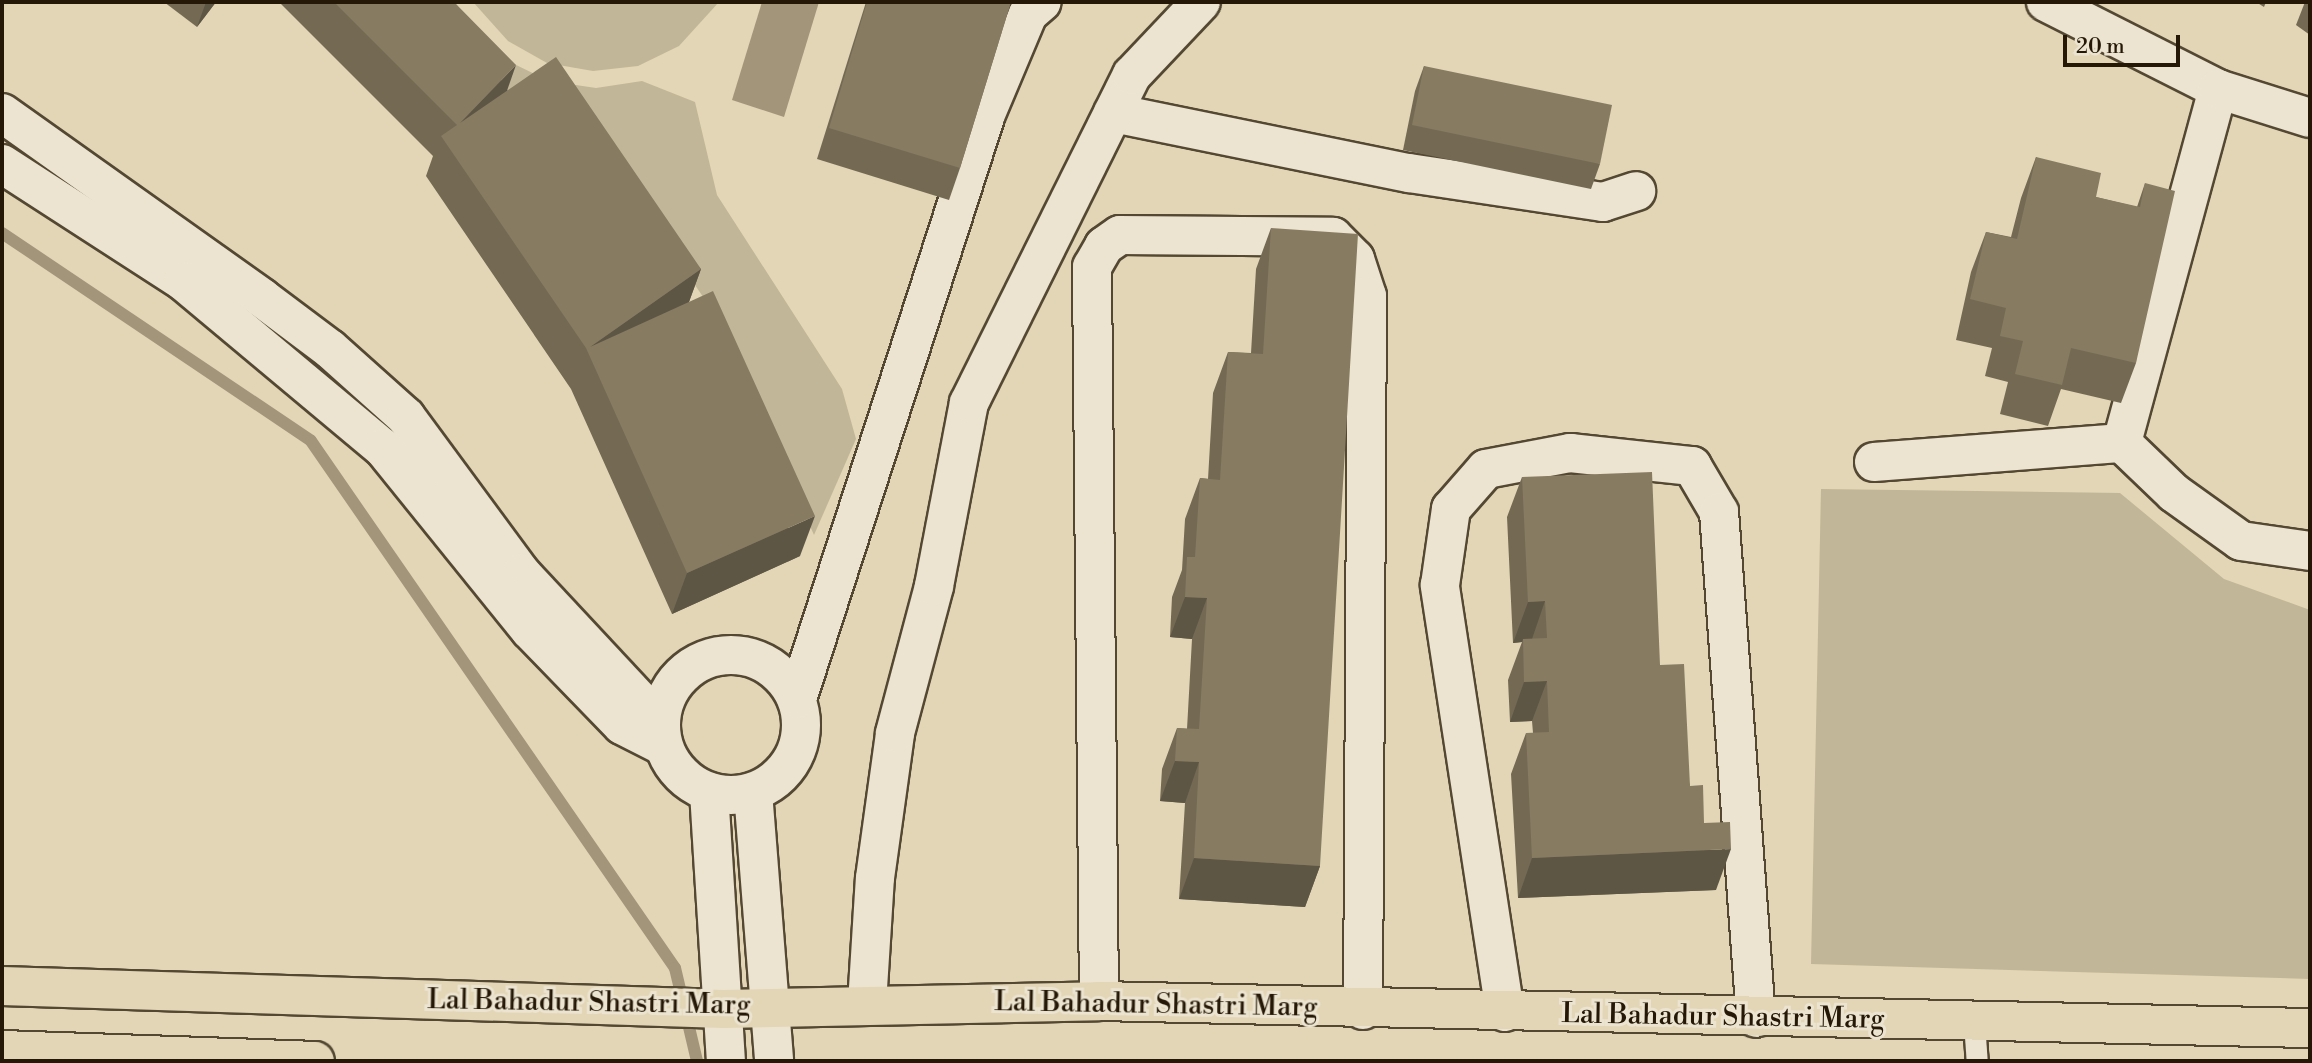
<!DOCTYPE html>
<html>
<head>
<meta charset="utf-8">
<style>
	body { margin:0 }
	#map { position:relative; width:2312px; height:1063px; overflow:hidden; background:#e2d6b6; font-family:"Libre Bodoni",serif }
	div>[style] { position:absolute }
	.green>* { inset:0; background:#c2b698 }
	.water>* { inset:0; background:#a2957a }
	.stream>* { height:12px; margin:-6px; padding:0 6px; transform-origin:6px; border-radius:6px; background:#a2957a }
	.roads { filter:drop-shadow(2px 0 #544833) drop-shadow(-2px 0 #544833) drop-shadow(0 2px #544833) drop-shadow(0 -2px #544833) }
	.lane>* { height:21px; margin:-10.5px; padding:0 10.5px; transform-origin:10.5px; border-radius:10.5px; background:#ece4d0 }
	.street>* { height:38px; margin:-19px; padding:0 19px; transform-origin:19px; border-radius:19px; background:#ece4d0 }
	.street>.ring { margin:-19px; padding:0; box-sizing:content-box; background:none; border:38px solid #ece4d0; border-radius:50% }
	.primary>* { height:38px; margin:-19px; padding:0 19px; transform-origin:19px; border-radius:19px; background:#e2d6b6 }
	.wall>* { inset:0; background:#746a54 }
	.shaded-wall>* { inset:0; background:#5e5645 }
	.building>* { inset:0; background:#877b62 }
	span { translate:-50% -50%; white-space:nowrap; text-align:center; line-height:1.15; -webkit-text-stroke:6px #ece4d0; paint-order:stroke }
	.street-label { font-size:28px; color:#251807 }
	.frame { position:absolute; inset:0; border:4px solid #251807; pointer-events:none }
	.scale { position:absolute; left:2063px; top:35px; width:117px; height:32px; box-sizing:border-box; border:4px solid #251807; border-top:0; padding-left:9px; font-size:21px; line-height:24px; white-space:nowrap; color:#251807; -webkit-text-stroke:5px #ece4d0; paint-order:stroke }
</style>
</head>
<body>
<div id="map">
	<div class="green">
		<div style="clip-path:polygon(417px 2px,455px 2px,472px 28px,506px 60px,549px 81px,596px 88px,642px 81px,695px 102px,717px 195px,842px 389px,856px 439px,814px 535px,718px 319px,565px 93px,509px 94px)"></div>
		<div style="clip-path:polygon(473px 2px,719px 2px,679px 46px,638px 66px,593px 71px,547px 63px,508px 41px)"></div>
		<div style="clip-path:polygon(1821px 489px,2120px 493px,2224px 579px,2310px 610px,2310px 979px,1811px 964px)"></div>
	</div>
	<div class="water">
		<div style="clip-path:polygon(762px 2px,819px 2px,784px 117px,732px 100px)"></div>
	</div>
	<div class="stream">
		<div style="left:2px;top:233px;width:372px;rotate:33.9deg"></div>
		<div style="left:311px;top:441px;width:640px;rotate:55.37deg"></div>
		<div style="left:675px;top:968px;width:96px;rotate:76.7deg"></div>
	</div>
	<div class="roads">
		<div class="lane">
			<div style="left:1974px;top:1022px;width:39px;rotate:86deg"></div>
		</div>
		<div class="street">
			<div style="left:2046px;top:2px;width:193px;rotate:26.8deg"></div>
			<div style="left:2218px;top:89px;width:367px;rotate:105.2deg"></div>
			<div style="left:2218px;top:89px;width:96px;rotate:17.5deg"></div>
			<div style="left:2px;top:113px;width:319px;rotate:35.4deg"></div>
			<div style="left:262px;top:298px;width:85px;rotate:36.9deg"></div>
			<div style="left:330px;top:349px;width:102px;rotate:41.8deg"></div>
			<div style="left:406px;top:417px;width:194px;rotate:53.6deg"></div>
			<div style="left:521px;top:573px;width:204px;rotate:47deg"></div>
			<div style="left:1113px;top:113px;width:302px;rotate:11.5deg"></div>
			<div style="left:1409px;top:173px;width:196px;rotate:8.5deg"></div>
			<div style="left:1603px;top:202px;width:35px;rotate:-18deg"></div>
			<div style="left:2px;top:164px;width:216px;rotate:32.9deg"></div>
			<div style="left:183px;top:281px;width:261px;rotate:39.9deg"></div>
			<div style="left:383px;top:448px;width:234px;rotate:51.1deg"></div>
			<div style="left:530px;top:630px;width:132px;rotate:45.9deg"></div>
			<div style="left:622px;top:725px;width:46px;rotate:27.1deg"></div>
			<div style="left:1874px;top:462px;width:249px;rotate:-4.4deg"></div>
			<div style="left:2122px;top:443px;width:72px;rotate:43.9deg"></div>
			<div style="left:2174px;top:493px;width:82px;rotate:35.6deg"></div>
			<div style="left:2241px;top:541px;width:70px;rotate:8.2deg"></div>
			<div class="ring" style="left:661px;top:655px;width:102px;height:102px"></div>
			<div style="left:797px;top:699px;width:615px;rotate:-72.1deg"></div>
			<div style="left:986px;top:114px;width:108px;rotate:-67.2deg"></div>
			<div style="left:1028px;top:14px;width:18px;rotate:-41deg"></div>
			<div style="left:709px;top:792px;width:270px;rotate:86.4deg"></div>
			<div style="left:753px;top:792px;width:270px;rotate:85.5deg"></div>
			<div style="left:1099px;top:1001px;width:734px;rotate:-90.55deg"></div>
			<div style="left:1092px;top:267px;width:24px;rotate:-60deg"></div>
			<div style="left:1104px;top:246px;width:19px;rotate:-35deg"></div>
			<div style="left:1120px;top:235px;width:213px;rotate:0.5deg"></div>
			<div style="left:1333px;top:237px;width:31px;rotate:45deg"></div>
			<div style="left:1355px;top:259px;width:39px;rotate:72deg"></div>
			<div style="left:1367px;top:296px;width:714px;rotate:90.32deg"></div>
			<div style="left:867px;top:1004px;width:126px;rotate:-86.4deg"></div>
			<div style="left:875px;top:878px;width:146px;rotate:-82.1deg"></div>
			<div style="left:895px;top:733px;width:152px;rotate:-75.1deg"></div>
			<div style="left:934px;top:586px;width:186px;rotate:-79.2deg"></div>
			<div style="left:969px;top:403px;width:366px;rotate:-63.6deg"></div>
			<div style="left:1132px;top:75px;width:100px;rotate:-46.6deg"></div>
			<div style="left:1505px;top:1012px;width:432px;rotate:-98.7deg"></div>
			<div style="left:1440px;top:585px;width:77px;rotate:-81.8deg"></div>
			<div style="left:1451px;top:509px;width:53px;rotate:-48.8deg"></div>
			<div style="left:1486px;top:469px;width:86px;rotate:-10.8deg"></div>
			<div style="left:1570px;top:453px;width:123px;rotate:6.1deg"></div>
			<div style="left:1692px;top:466px;width:53px;rotate:59.6deg"></div>
			<div style="left:1719px;top:512px;width:507px;rotate:85.82deg"></div>
		</div>
		<div class="primary">
			<div style="left:2px;top:986px;width:722px;rotate:1.82deg"></div>
			<div style="left:724px;top:1009px;width:375px;rotate:-1.2deg"></div>
			<div style="left:1099px;top:1001px;width:1211px;rotate:1.28deg"></div>
			<div style="left:2px;top:1050px;width:313px;rotate:2deg"></div>
		</div>
	</div>
	<div class="wall">
		<div style="clip-path:polygon(164px 2px,216px 2px,197px 27px)"></div>
		<div style="clip-path:polygon(279px 2px,454px 2px,507px 90px,701px 269px,689px 302px,800px 556px,672px 614px,571px 389px,426px 176px,433px 156px)"></div>
		<div style="clip-path:polygon(866px 2px,1011px 2px,960px 168px,949px 200px,817px 159px)"></div>
		<div style="clip-path:polygon(2256px 2px,2266px 2px,2264px 7px)"></div>
		<div style="clip-path:polygon(2305px 2px,2310px 2px,2310px 35px,2296px 25px)"></div>
		<div style="clip-path:polygon(1424px 66px,1600px 164px,1591px 189px,1403px 150px,1415px 91px)"></div>
		<div style="clip-path:polygon(2036px 157px,2096px 197px,2137px 207px,2145px 183px,2136px 363px,2121px 403px,2061px 389px,2048px 426px,2000px 414px,2008px 382px,1985px 376px,1992px 348px,1956px 340px,1971px 272px,1986px 232px,2011px 237px,2021px 198px)"></div>
		<div style="clip-path:polygon(1271px 228px,1320px 866px,1305px 907px,1179px 899px,1185px 803px,1160px 801px,1162px 769px,1177px 728px,1187px 729px,1192px 639px,1170px 637px,1172px 597px,1182px 570px,1185px 519px,1200px 478px,1208px 479px,1213px 393px,1228px 352px,1251px 353px,1256px 269px)"></div>
		<div style="clip-path:polygon(1522px 477px,1660px 665px,1690px 786px,1704px 823px,1716px 890px,1518px 898px,1511px 774px,1526px 733px,1533px 733px,1532px 721px,1510px 722px,1508px 680px,1522px 642px,1513px 643px,1507px 517px)"></div>
	</div>
	<div class="shaded-wall">
		<div style="clip-path:polygon(206px 2px,216px 2px,197px 27px)"></div>
		<div style="clip-path:polygon(516px 65px,502px 105px,460px 123px)"></div>
		<div style="clip-path:polygon(701px 269px,686px 310px,590px 347px)"></div>
		<div style="clip-path:polygon(815px 516px,800px 556px,672px 614px,687px 573px)"></div>
		<div style="clip-path:polygon(1185px 597px,1207px 598px,1192px 639px,1170px 637px)"></div>
		<div style="clip-path:polygon(1545px 601px,1531px 642px,1523px 639px,1522px 642px,1513px 643px,1528px 602px)"></div>
		<div style="clip-path:polygon(1547px 681px,1532px 721px,1510px 722px,1524px 682px)"></div>
		<div style="clip-path:polygon(1175px 761px,1199px 762px,1185px 803px,1160px 801px)"></div>
		<div style="clip-path:polygon(1731px 849px,1716px 890px,1518px 898px,1532px 858px)"></div>
		<div style="clip-path:polygon(1194px 858px,1320px 866px,1305px 907px,1179px 899px)"></div>
	</div>
	<div class="building">
		<div style="clip-path:polygon(334px 2px,454px 2px,516px 65px,460px 123px,556px 57px,701px 269px,590px 347px,713px 291px,815px 516px,687px 573px,586px 348px,441px 136px,457px 125px)"></div>
		<div style="clip-path:polygon(867px 2px,1011px 2px,960px 168px,829px 128px)"></div>
		<div style="clip-path:polygon(1424px 66px,1612px 105px,1600px 164px,1412px 125px)"></div>
		<div style="clip-path:polygon(2036px 157px,2101px 173px,2096px 197px,2140px 207px,2145px 183px,2175px 191px,2136px 363px,2071px 348px,2062px 385px,2015px 374px,2023px 341px,2000px 336px,2006px 308px,1970px 299px,1986px 232px,2017px 239px)"></div>
		<div style="clip-path:polygon(1271px 228px,1358px 234px,1320px 866px,1194px 858px,1199px 762px,1175px 761px,1177px 728px,1199px 729px,1207px 598px,1185px 597px,1187px 557px,1195px 557px,1200px 478px,1220px 480px,1228px 352px,1263px 354px)"></div>
		<div style="clip-path:polygon(1652px 472px,1660px 665px,1684px 664px,1690px 786px,1703px 785px,1704px 823px,1730px 822px,1731px 849px,1532px 858px,1526px 733px,1549px 732px,1547px 681px,1524px 682px,1523px 639px,1547px 638px,1545px 601px,1528px 602px,1522px 477px)"></div>
	</div>
	<div class="street-label">
		<span style="left:589px;top:1003px;rotate:1deg">Lal Bahadur Shastri Marg</span>
		<span style="left:1156px;top:1005px;rotate:1deg">Lal Bahadur Shastri Marg</span>
		<span style="left:1723px;top:1017px;rotate:1deg">Lal Bahadur Shastri Marg</span>
	</div>
	<div class="frame"></div>
	<div class="scale">20 m</div>
</div>
</body>
</html>
